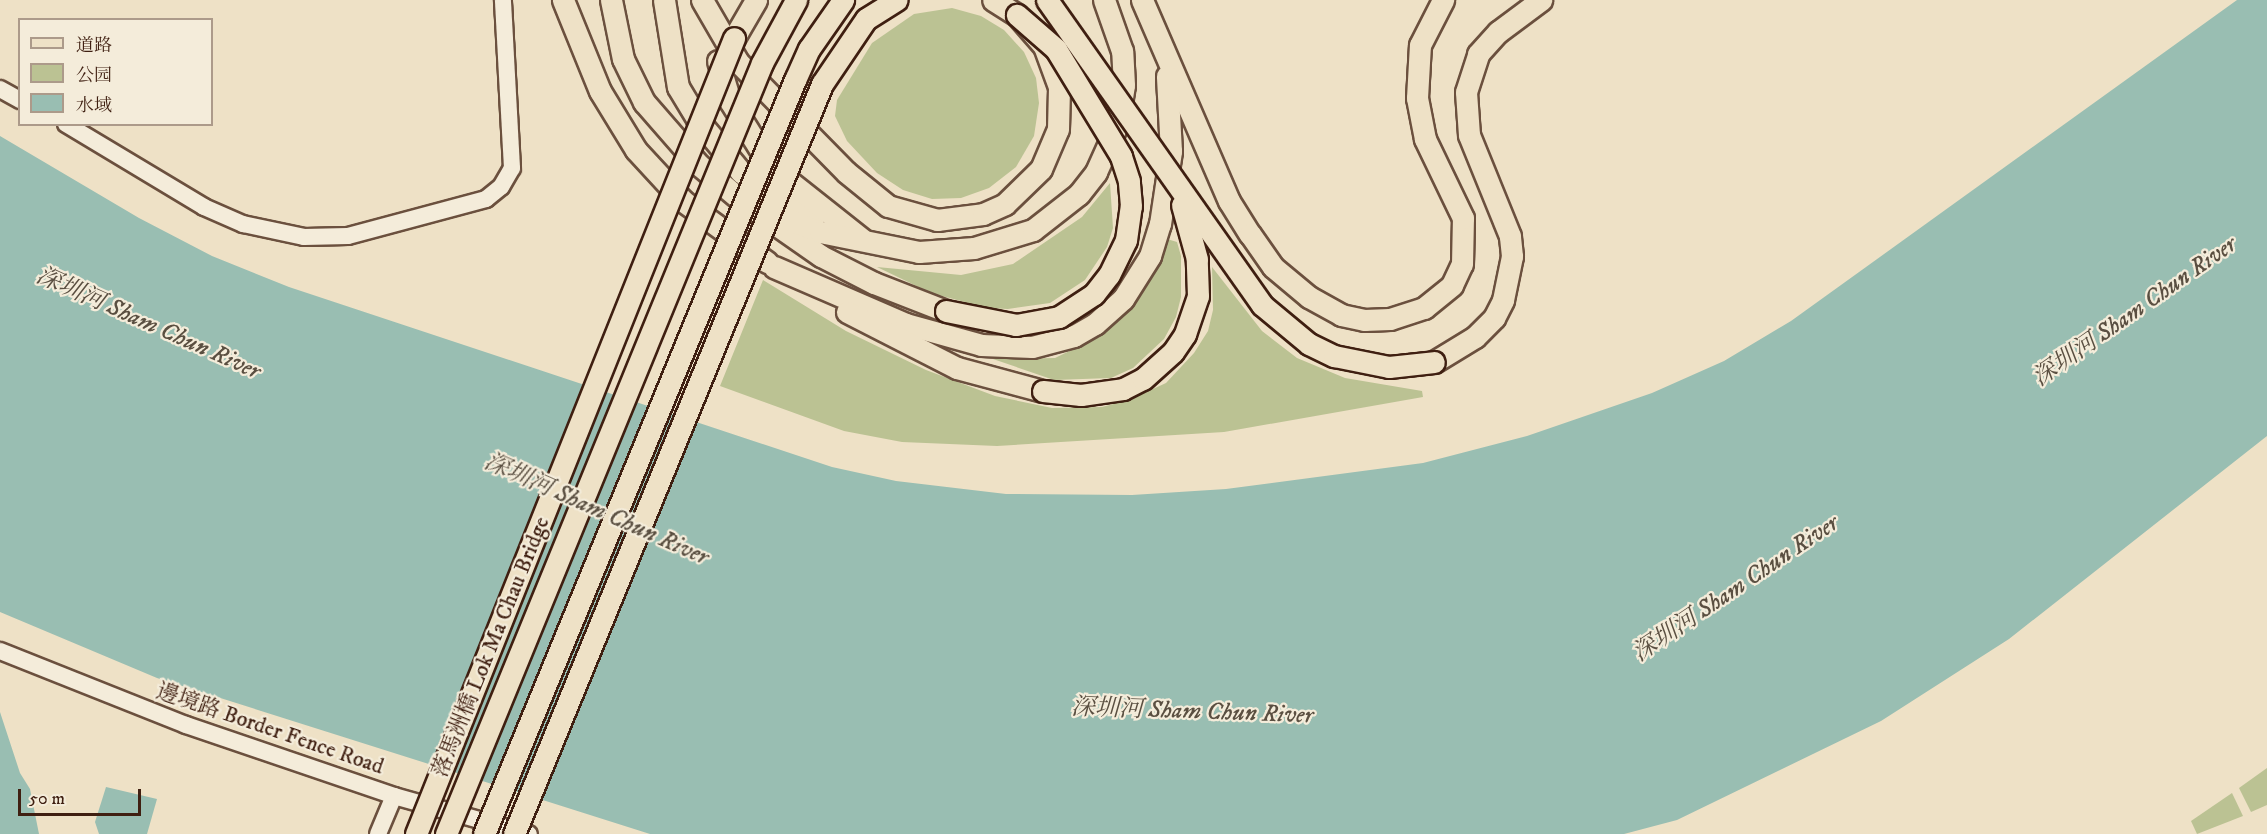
<!DOCTYPE html>
<html>
<head>
<meta charset="utf-8">
<style>
	body { margin:0 }
	#map { position:relative; width:2267px; height:834px; overflow:hidden; background:#eee1c6; font-family:"IM FELL DW Pica","Noto Serif SC",serif }
	div>[style] { position:absolute }
	.green>* { inset:0; background:#bbc293 }
	.water>* { inset:0; background:#99beb2 }
	.roads { filter:drop-shadow(2px 0 #6b503e) drop-shadow(-2px 0 #6b503e) drop-shadow(0 2px #6b503e) drop-shadow(0 -2px #6b503e) }
	.minor>* { height:16px; margin:-8px; padding:0 8px; transform-origin:8px; border-radius:8px; background:#f4ecda }
	.major>* { height:21px; margin:-10.5px; padding:0 10.5px; transform-origin:10.5px; border-radius:10.5px; background:#eee1c6 }
	.bridges { filter:drop-shadow(2px 0 #3f1f11) drop-shadow(-2px 0 #3f1f11) drop-shadow(0 2px #3f1f11) drop-shadow(0 -2px #3f1f11) }
	.major-bridge>* { height:21px; margin:-10.5px; padding:0 10.5px; transform-origin:10.5px; border-radius:10.5px; background:#eee1c6 }
	span { translate:-50% -50%; white-space:nowrap; text-align:center; line-height:1.15; -webkit-text-stroke:4.5px #f4ecda; paint-order:stroke }
	.street-label { font-size:22px; color:#3f1f11 }
	.water-label { font-size:24px; color:#5a4f41; font-style:italic }
	.legend { position:absolute; left:18px; top:18px; width:195px; height:108px; box-sizing:border-box; background:#f4ecda; border:2px solid #ac9a8a; margin:0; padding:8px 10px; list-style:none; font-size:18px; color:#3f1f11 }
	.legend li { display:flex; align-items:center; gap:12px; height:30px }
	.legend b { width:30px; border:2px solid #ac9a8a }
	.scale { position:absolute; left:18px; top:789px; width:123px; height:27px; box-sizing:border-box; border:3px solid #3f1f11; border-top:0; padding-left:8px; font-size:18px; line-height:21px; white-space:nowrap; color:#3f1f11; -webkit-text-stroke:4px #f4ecda; paint-order:stroke }
</style>
</head>
<body>
<div id="map">
	<div class="green">
		<div style="clip-path:polygon(952px 8px,981px 16px,1004px 30px,1024px 52px,1036px 78px,1039px 103px,1034px 136px,1016px 167px,989px 188px,961px 198px,932px 199px,903px 190px,877px 173px,847px 141px,835px 116px,837px 100px,872px 43px,914px 14px)"></div>
		<div style="clip-path:polygon(1110px 183px,1113px 228px,1107px 247px,1085px 280px,1050px 303px,1008px 309px,987px 308px,931px 293px,877px 267px,961px 275px,1013px 264px,1082px 217px)"></div>
		<div style="clip-path:polygon(1167px 239px,1177px 242px,1181px 256px,1181px 297px,1176px 317px,1164px 339px,1133px 368px,1111px 378px,1054px 380px,993px 359px,1055px 358px,1098px 337px,1119px 321px,1147px 285px)"></div>
		<div style="clip-path:polygon(1212px 267px,1262px 331px,1297px 358px,1345px 378px,1422px 391px,1423px 397px,1224px 432px,997px 446px,902px 442px,844px 431px,720px 386px,763px 280px,846px 331px,926px 370px,995px 396px,1052px 408px,1102px 407px,1129px 400px,1166px 383px,1194px 353px,1208px 331px,1213px 310px)"></div>
		<div style="clip-path:polygon(2267px 768px,2267px 805px,2251px 812px,2239px 788px)"></div>
		<div style="clip-path:polygon(2232px 793px,2243px 816px,2197px 834px,2191px 821px)"></div>
	</div>
	<div class="water">
		<div style="clip-path:polygon(2237px 0,2267px 0,2267px 436px,2009px 639px,1881px 721px,1677px 820px,1624px 834px,650px 834px,157px 678px,0 612px,0 136px,139px 218px,212px 256px,289px 287px,832px 467px,896px 481px,1006px 494px,1132px 495px,1226px 489px,1423px 463px,1527px 436px,1652px 393px,1724px 361px,1791px 321px)"></div>
		<div style="clip-path:polygon(0 712px,20px 773px,30px 789px,39px 834px,0 834px)"></div>
		<div style="clip-path:polygon(106px 787px,157px 799px,147px 834px,99px 834px,95px 822px)"></div>
	</div>
	<div class="roads">
		<div class="minor">
			<div style="left:0;top:89px;width:23px;rotate:29deg"></div>
			<div style="left:66px;top:124px;width:161px;rotate:31deg"></div>
			<div style="left:204px;top:207px;width:43px;rotate:23.6deg"></div>
			<div style="left:243px;top:224px;width:62px;rotate:12deg"></div>
			<div style="left:304px;top:237px;width:44px;rotate:-1.3deg"></div>
			<div style="left:348px;top:236px;width:143px;rotate:-15deg"></div>
			<div style="left:486px;top:199px;width:19px;rotate:-39deg"></div>
			<div style="left:501px;top:187px;width:22px;rotate:-60deg"></div>
			<div style="left:512px;top:168px;width:168px;rotate:-93.1deg"></div>
			<div style="left:0;top:651px;width:200px;rotate:21.7deg"></div>
			<div style="left:186px;top:725px;width:220px;rotate:18.8deg"></div>
			<div style="left:394px;top:796px;width:140px;rotate:15.7deg"></div>
			<div style="left:378px;top:834px;width:41px;rotate:-67.2deg"></div>
		</div>
		<div class="major">
			<div style="left:563px;top:0;width:98px;rotate:67.9deg"></div>
			<div style="left:600px;top:91px;width:69px;rotate:58.6deg"></div>
			<div style="left:636px;top:150px;width:69px;rotate:47.3deg"></div>
			<div style="left:683px;top:201px;width:104px;rotate:36deg"></div>
			<div style="left:611px;top:0;width:60px;rotate:78.5deg"></div>
			<div style="left:623px;top:59px;width:48px;rotate:64deg"></div>
			<div style="left:644px;top:102px;width:84px;rotate:48.9deg"></div>
			<div style="left:699px;top:165px;width:56px;rotate:39.9deg"></div>
			<div style="left:742px;top:201px;width:96px;rotate:34.8deg"></div>
			<div style="left:821px;top:256px;width:59px;rotate:27deg"></div>
			<div style="left:874px;top:283px;width:77px;rotate:21.3deg"></div>
			<div style="left:664px;top:0;width:88px;rotate:80.9deg"></div>
			<div style="left:678px;top:87px;width:37px;rotate:59deg"></div>
			<div style="left:697px;top:119px;width:69px;rotate:50.3deg"></div>
			<div style="left:741px;top:172px;width:86px;rotate:34.1deg"></div>
			<div style="left:702px;top:0;width:72px;rotate:59.9deg"></div>
			<div style="left:738px;top:62px;width:154px;rotate:45.5deg"></div>
			<div style="left:846px;top:172px;width:54px;rotate:39deg"></div>
			<div style="left:888px;top:206px;width:51px;rotate:15.9deg"></div>
			<div style="left:937px;top:220px;width:46px;rotate:-7.4deg"></div>
			<div style="left:983px;top:214px;width:24px;rotate:-24deg"></div>
			<div style="left:1005px;top:204px;width:50px;rotate:-44.2deg"></div>
			<div style="left:1041px;top:169px;width:43px;rotate:-67deg"></div>
			<div style="left:1058px;top:129px;width:42px;rotate:-88.6deg"></div>
			<div style="left:1059px;top:87px;width:44px;rotate:-110.1deg"></div>
			<div style="left:1044px;top:46px;width:41px;rotate:-131.1deg"></div>
			<div style="left:1017px;top:15px;width:28px;rotate:-148deg"></div>
			<div style="left:1142px;top:0;width:219px;rotate:66.6deg"></div>
			<div style="left:1229px;top:201px;width:39px;rotate:58deg"></div>
			<div style="left:1250px;top:234px;width:40px;rotate:55.1deg"></div>
			<div style="left:1273px;top:267px;width:47px;rotate:39.8deg"></div>
			<div style="left:1309px;top:297px;width:37px;rotate:29deg"></div>
			<div style="left:1341px;top:315px;width:24px;rotate:12deg"></div>
			<div style="left:1364px;top:320px;width:26px;rotate:-2deg"></div>
			<div style="left:1390px;top:319px;width:36px;rotate:-18deg"></div>
			<div style="left:1424px;top:308px;width:36px;rotate:-39deg"></div>
			<div style="left:1452px;top:285px;width:23px;rotate:-65deg"></div>
			<div style="left:1462px;top:264px;width:46px;rotate:-88.8deg"></div>
			<div style="left:1463px;top:218px;width:88px;rotate:-115.7deg"></div>
			<div style="left:1425px;top:139px;width:42px;rotate:-101deg"></div>
			<div style="left:1417px;top:98px;width:53px;rotate:-86.8deg"></div>
			<div style="left:1420px;top:45px;width:51px;rotate:-62.9deg"></div>
			<div style="left:734px;top:38px;width:44px;rotate:-59.9deg"></div>
			<div style="left:718px;top:61px;width:42px;rotate:73.3deg"></div>
			<div style="left:730px;top:101px;width:78px;rotate:58.2deg"></div>
			<div style="left:771px;top:167px;width:116px;rotate:38.4deg"></div>
			<div style="left:742px;top:201px;width:84px;rotate:21.7deg"></div>
			<div style="left:820px;top:232px;width:101px;rotate:11.4deg"></div>
			<div style="left:919px;top:252px;width:55px;rotate:-4.2deg"></div>
			<div style="left:974px;top:248px;width:62px;rotate:-17deg"></div>
			<div style="left:1033px;top:230px;width:58px;rotate:-38deg"></div>
			<div style="left:1079px;top:194px;width:28px;rotate:-52deg"></div>
			<div style="left:1096px;top:172px;width:54px;rotate:-65.8deg"></div>
			<div style="left:1118px;top:123px;width:38px;rotate:-81deg"></div>
			<div style="left:1124px;top:85px;width:34px;rotate:-93deg"></div>
			<div style="left:1122px;top:51px;width:54px;rotate:-109.4deg"></div>
			<div style="left:774px;top:267px;width:144px;rotate:23.4deg"></div>
			<div style="left:906px;top:324px;width:78px;rotate:15.6deg"></div>
			<div style="left:981px;top:345px;width:51px;rotate:2.2deg"></div>
			<div style="left:1032px;top:347px;width:43px;rotate:-14.7deg"></div>
			<div style="left:1074px;top:336px;width:24px;rotate:-30deg"></div>
			<div style="left:1095px;top:324px;width:38px;rotate:-42deg"></div>
			<div style="left:1123px;top:299px;width:51px;rotate:-57.9deg"></div>
			<div style="left:1150px;top:256px;width:34px;rotate:-73deg"></div>
			<div style="left:1160px;top:224px;width:74px;rotate:-81.4deg"></div>
			<div style="left:1171px;top:151px;width:75px;rotate:-93.1deg"></div>
			<div style="left:847px;top:312px;width:123px;rotate:27deg"></div>
			<div style="left:957px;top:368px;width:89px;rotate:15deg"></div>
			<div style="left:1434px;top:362px;width:48px;rotate:-31.4deg"></div>
			<div style="left:1475px;top:337px;width:27px;rotate:-45deg"></div>
			<div style="left:1494px;top:318px;width:20px;rotate:-63deg"></div>
			<div style="left:1503px;top:300px;width:45px;rotate:-78.4deg"></div>
			<div style="left:1512px;top:256px;width:20px;rotate:-96deg"></div>
			<div style="left:1510px;top:236px;width:109px;rotate:-112.1deg"></div>
			<div style="left:1469px;top:135px;width:43px;rotate:-94deg"></div>
			<div style="left:1466px;top:92px;width:40px;rotate:-72deg"></div>
			<div style="left:1478px;top:54px;width:30px;rotate:-48deg"></div>
			<div style="left:1498px;top:32px;width:54px;rotate:-36.7deg"></div>
		</div>
	</div>
	<div class="bridges">
		<div class="major-bridge">
			<div style="left:1047px;top:0;width:373px;rotate:54.8deg"></div>
			<div style="left:1262px;top:305px;width:61px;rotate:39.7deg"></div>
			<div style="left:1309px;top:344px;width:28px;rotate:26deg"></div>
			<div style="left:1334px;top:356px;width:56px;rotate:11.3deg"></div>
			<div style="left:1389px;top:367px;width:45px;rotate:-6.3deg"></div>
			<div style="left:946px;top:311px;width:71px;rotate:11.3deg"></div>
			<div style="left:1016px;top:325px;width:44px;rotate:-10.5deg"></div>
			<div style="left:1059px;top:317px;width:42px;rotate:-33.3deg"></div>
			<div style="left:1094px;top:294px;width:24px;rotate:-52deg"></div>
			<div style="left:1109px;top:275px;width:39px;rotate:-64deg"></div>
			<div style="left:1126px;top:240px;width:34px;rotate:-82deg"></div>
			<div style="left:1131px;top:206px;width:25px;rotate:-95deg"></div>
			<div style="left:1129px;top:181px;width:26px;rotate:-108deg"></div>
			<div style="left:1121px;top:156px;width:125px;rotate:-121.3deg"></div>
			<div style="left:1056px;top:49px;width:52px;rotate:-138.9deg"></div>
			<div style="left:1043px;top:391px;width:38px;rotate:6deg"></div>
			<div style="left:1081px;top:395px;width:42px;rotate:-8.1deg"></div>
			<div style="left:1123px;top:389px;width:22px;rotate:-27deg"></div>
			<div style="left:1143px;top:379px;width:40px;rotate:-42deg"></div>
			<div style="left:1173px;top:352px;width:22px;rotate:-56deg"></div>
			<div style="left:1185px;top:334px;width:40px;rotate:-71.1deg"></div>
			<div style="left:1198px;top:296px;width:37px;rotate:-92deg"></div>
			<div style="left:1197px;top:259px;width:56px;rotate:-105.5deg"></div>
			<div style="left:416px;top:834px;width:857px;rotate:-68.22deg"></div>
			<div style="left:446px;top:834px;width:833px;rotate:-67.71deg"></div>
			<div style="left:762px;top:63px;width:72px;rotate:-61.6deg"></div>
			<div style="left:484px;top:834px;width:816px;rotate:-67.59deg"></div>
			<div style="left:795px;top:80px;width:34px;rotate:-66deg"></div>
			<div style="left:809px;top:49px;width:60px;rotate:-55.2deg"></div>
			<div style="left:514px;top:834px;width:811px;rotate:-67.67deg"></div>
			<div style="left:822px;top:84px;width:78px;rotate:-55.9deg"></div>
			<div style="left:866px;top:19px;width:36px;rotate:-32deg"></div>
		</div>
	</div>
	<div class="street-label">
		<span style="left:491px;top:647px;rotate:-68deg">落馬洲橋 Lok Ma Chau Bridge</span>
		<span style="left:270px;top:729px;rotate:19deg">邊境路 Border Fence Road</span>
	</div>
	<div class="water-label">
		<span style="left:2135px;top:312px;rotate:-35deg">深圳河 Sham Chun River</span>
		<span style="left:148px;top:324px;rotate:24deg">深圳河 Sham Chun River</span>
		<span style="left:596px;top:510px;rotate:24deg">深圳河 Sham Chun River</span>
		<span style="left:1736px;top:589px;rotate:-34deg">深圳河 Sham Chun River</span>
		<span style="left:1192px;top:712px;rotate:2deg">深圳河 Sham Chun River</span>
	</div>
	<ul class="legend">
	<li><b style="height:8px;background:#eee1c6"></b>道路</li>
	<li><b style="height:16px;background:#bbc293"></b>公园</li>
	<li><b style="height:16px;background:#99beb2"></b>水域</li>
	</ul>
	<div class="scale">50 m</div>
</div>
</body>
</html>
